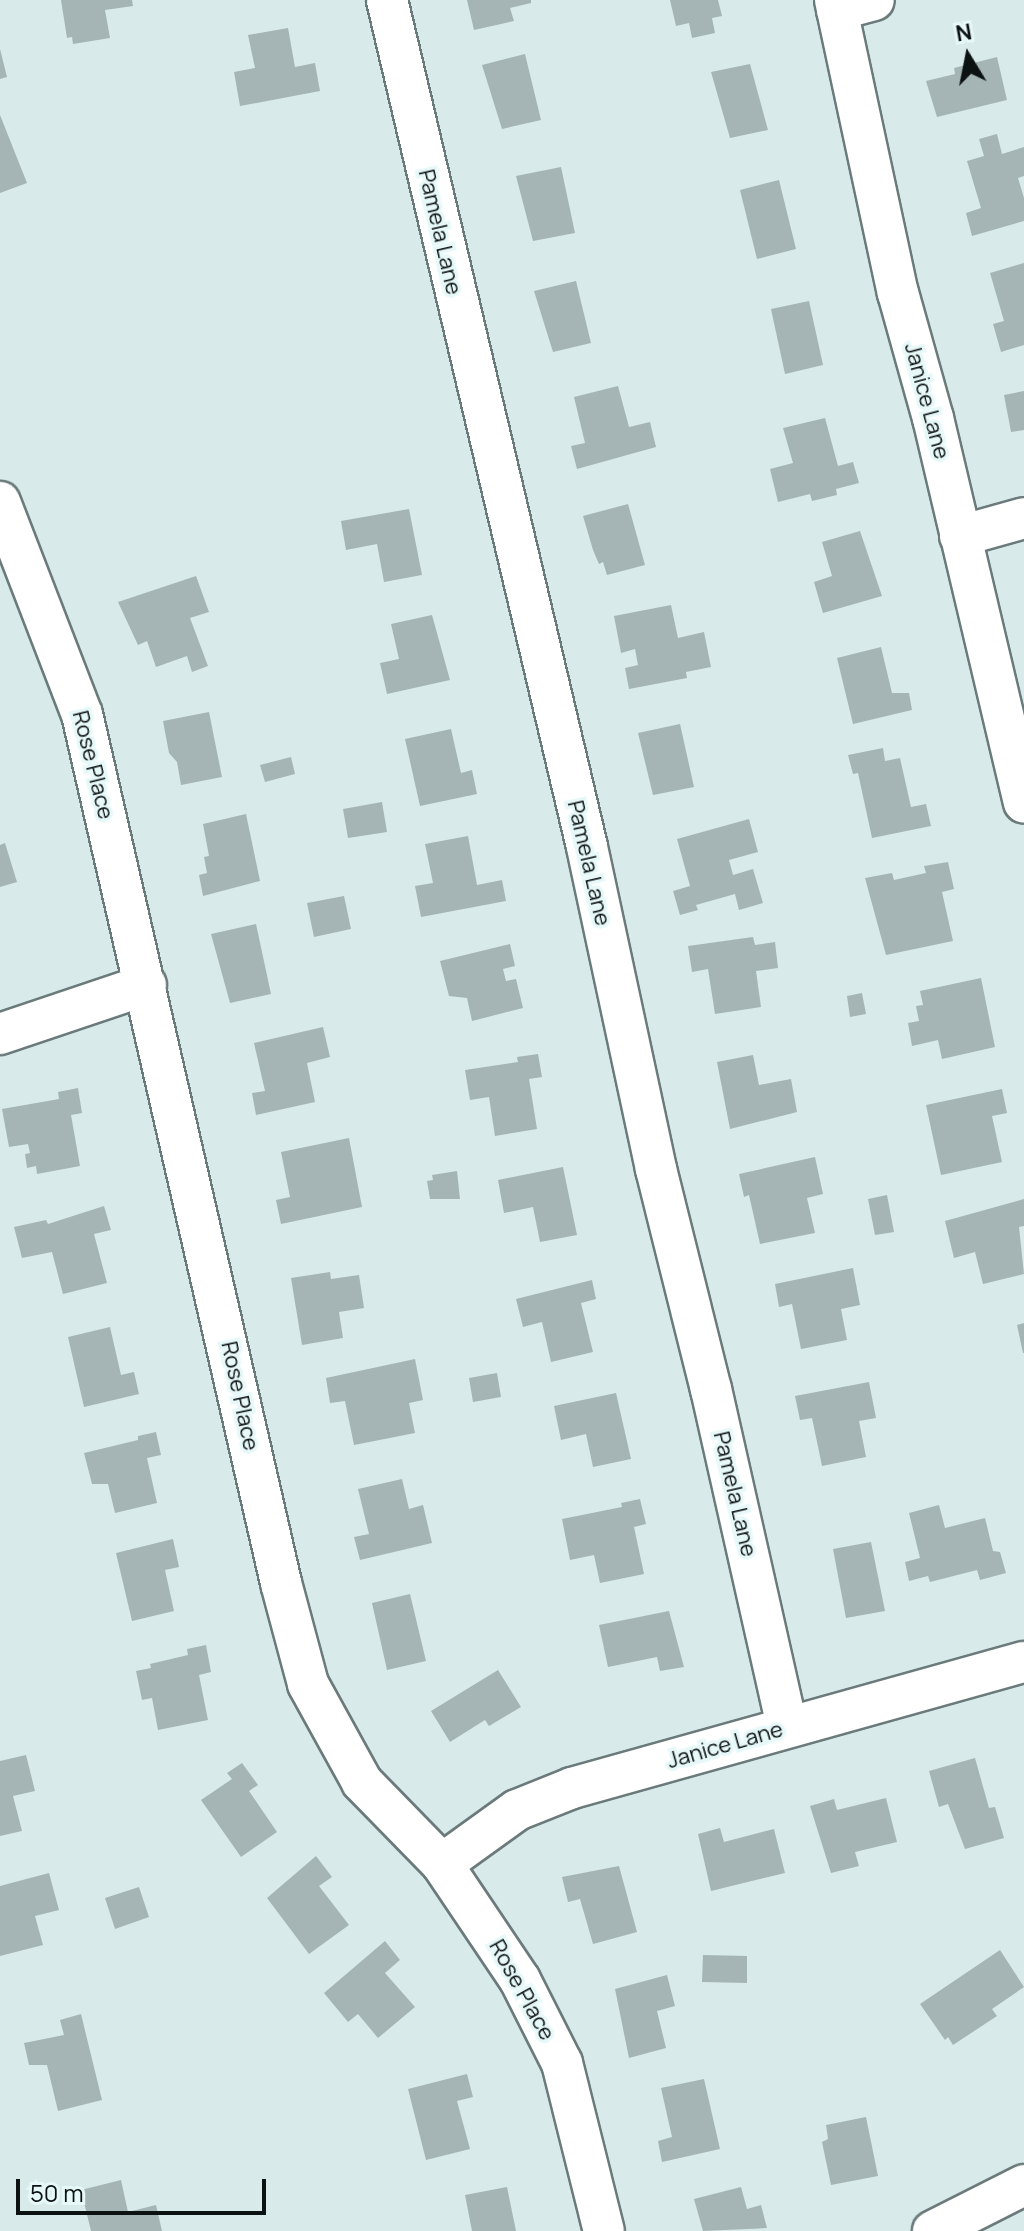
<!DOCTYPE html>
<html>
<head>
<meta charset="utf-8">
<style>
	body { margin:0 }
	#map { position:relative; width:1024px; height:2231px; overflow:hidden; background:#d9eaeb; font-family:Manrope,sans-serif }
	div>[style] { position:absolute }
	.building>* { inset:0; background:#a5b5b6 }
	.roads { filter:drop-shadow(2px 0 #6b7a7b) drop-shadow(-2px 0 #6b7a7b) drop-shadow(0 2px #6b7a7b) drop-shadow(0 -2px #6b7a7b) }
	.minor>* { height:40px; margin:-20px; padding:0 20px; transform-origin:20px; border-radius:20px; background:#fff }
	span { translate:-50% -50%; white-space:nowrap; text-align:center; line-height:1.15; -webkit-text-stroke:7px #e7f8f9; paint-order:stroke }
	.street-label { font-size:22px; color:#0c1112 }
	.north { position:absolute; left:928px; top:16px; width:80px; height:80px; -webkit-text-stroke:6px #e7f8f9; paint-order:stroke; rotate:350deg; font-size:22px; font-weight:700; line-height:32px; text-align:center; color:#0c1112 }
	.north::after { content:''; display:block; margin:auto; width:28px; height:36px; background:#0c1112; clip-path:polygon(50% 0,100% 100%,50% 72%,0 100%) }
	.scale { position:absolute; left:16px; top:2179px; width:250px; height:36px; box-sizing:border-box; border:4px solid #0c1112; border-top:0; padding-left:10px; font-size:24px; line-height:28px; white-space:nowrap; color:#0c1112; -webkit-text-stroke:6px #e7f8f9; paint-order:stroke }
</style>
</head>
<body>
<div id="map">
	<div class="building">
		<div style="clip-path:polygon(61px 0,132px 0,133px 6px,105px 10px,110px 38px,73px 44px,72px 37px,67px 38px)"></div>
		<div style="clip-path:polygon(467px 0,531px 0,531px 3px,510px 8px,514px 21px,474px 30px)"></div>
		<div style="clip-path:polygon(670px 0,718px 0,722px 16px,712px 18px,715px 33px,692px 38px,689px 23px,676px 26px)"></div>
		<div style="clip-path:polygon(288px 28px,295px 67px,315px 63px,320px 91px,240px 106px,234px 72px,255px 68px,248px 35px)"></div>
		<div style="clip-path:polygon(0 49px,7px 77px,0 79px)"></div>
		<div style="clip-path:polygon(525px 54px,541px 120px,502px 129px,482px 65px)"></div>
		<div style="clip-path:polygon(997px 57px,1007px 100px,937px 117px,926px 81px,955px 74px,954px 68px)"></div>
		<div style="clip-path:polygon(750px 64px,768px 130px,730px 138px,711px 72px)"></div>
		<div style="clip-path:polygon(0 115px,27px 183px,0 193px)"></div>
		<div style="clip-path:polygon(997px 134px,1002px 154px,1024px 147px,1024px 176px,1018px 178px,1024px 198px,1024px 221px,972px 236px,966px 213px,981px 208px,967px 161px,984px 156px,979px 139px)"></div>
		<div style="clip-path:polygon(561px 167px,575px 233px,533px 241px,516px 176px)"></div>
		<div style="clip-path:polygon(779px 180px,796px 249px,757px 259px,740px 190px)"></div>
		<div style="clip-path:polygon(1024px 263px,1024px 345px,1001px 352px,993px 324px,1004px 321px,990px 273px)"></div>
		<div style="clip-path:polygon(576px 281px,591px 343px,553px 352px,534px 291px)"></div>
		<div style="clip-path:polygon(809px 301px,823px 365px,785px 374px,771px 309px)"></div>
		<div style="clip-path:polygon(618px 386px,629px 427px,650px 422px,656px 447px,577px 469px,571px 446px,585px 443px,574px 397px)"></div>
		<div style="clip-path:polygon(1024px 391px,1024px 430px,1011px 432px,1004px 395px)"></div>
		<div style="clip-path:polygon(825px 418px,838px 466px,853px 462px,859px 483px,836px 489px,837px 495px,812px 501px,810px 494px,778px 502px,770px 469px,793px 463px,783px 428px)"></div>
		<div style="clip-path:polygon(628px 504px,645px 565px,607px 575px,603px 562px,599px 564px,593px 550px,583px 516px)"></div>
		<div style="clip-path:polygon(409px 509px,422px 575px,384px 582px,377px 544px,346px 550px,341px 521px)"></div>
		<div style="clip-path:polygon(860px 531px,882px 596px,823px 613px,814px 582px,832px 576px,822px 542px)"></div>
		<div style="clip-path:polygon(196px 576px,209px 612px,190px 618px,208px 666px,192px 672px,187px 656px,156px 667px,147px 641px,138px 645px,118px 602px)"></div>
		<div style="clip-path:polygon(671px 605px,678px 638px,704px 632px,711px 667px,686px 672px,687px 678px,629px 689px,625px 668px,638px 665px,635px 649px,621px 653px,614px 616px)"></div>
		<div style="clip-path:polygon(432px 615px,450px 680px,387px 694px,380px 663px,399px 659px,391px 624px)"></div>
		<div style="clip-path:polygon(881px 647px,892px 693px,909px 693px,912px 710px,853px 724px,837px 658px)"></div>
		<div style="clip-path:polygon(209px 712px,222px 777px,181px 785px,177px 762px,169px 753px,163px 721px)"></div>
		<div style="clip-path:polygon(680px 724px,694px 787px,653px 795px,638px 733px)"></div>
		<div style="clip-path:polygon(451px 729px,461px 773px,472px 770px,477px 794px,420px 806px,405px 739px)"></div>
		<div style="clip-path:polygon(883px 748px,885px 761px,900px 758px,911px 807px,926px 804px,931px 826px,872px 838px,858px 773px,853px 774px,848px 755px)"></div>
		<div style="clip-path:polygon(291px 757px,295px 774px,265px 782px,260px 765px)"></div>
		<div style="clip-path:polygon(382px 802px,387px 832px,348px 838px,343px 809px)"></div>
		<div style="clip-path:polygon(246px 814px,260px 881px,203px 896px,199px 875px,207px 873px,204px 857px,209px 856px,203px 824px)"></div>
		<div style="clip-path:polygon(749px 819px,758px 852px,729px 860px,733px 875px,753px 869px,763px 903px,739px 910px,735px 894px,696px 905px,698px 910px,680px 915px,673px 891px,690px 886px,677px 839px)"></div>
		<div style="clip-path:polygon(468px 836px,477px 885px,502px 880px,506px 901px,421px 917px,415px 886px,433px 883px,425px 844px)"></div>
		<div style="clip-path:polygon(5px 843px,17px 882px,0 887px,0 845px)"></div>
		<div style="clip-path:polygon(948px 862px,954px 889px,942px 892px,953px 941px,886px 955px,865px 878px,892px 873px,894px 880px,926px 873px,924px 866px)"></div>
		<div style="clip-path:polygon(344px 896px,351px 929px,314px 937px,307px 903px)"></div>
		<div style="clip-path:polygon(256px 924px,271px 994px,230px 1003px,211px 934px)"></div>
		<div style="clip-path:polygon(753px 937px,755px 945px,775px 942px,778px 968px,756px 971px,761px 1007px,715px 1014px,708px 969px,692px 972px,688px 946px)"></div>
		<div style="clip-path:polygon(510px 944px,515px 966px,503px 969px,506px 981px,516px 979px,523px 1008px,472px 1021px,467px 998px,449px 996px,440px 961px)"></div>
		<div style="clip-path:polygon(981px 978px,995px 1047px,942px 1059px,938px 1040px,912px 1046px,908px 1023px,919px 1021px,916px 1006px,923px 1005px,920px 991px)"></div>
		<div style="clip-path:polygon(862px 993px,866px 1014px,850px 1017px,847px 996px)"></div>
		<div style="clip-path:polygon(323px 1027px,330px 1057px,307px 1063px,315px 1102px,256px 1115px,252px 1093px,265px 1091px,254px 1043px)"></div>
		<div style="clip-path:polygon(538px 1054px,542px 1077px,529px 1079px,537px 1129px,495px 1136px,489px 1097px,470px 1100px,465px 1070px,518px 1062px,517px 1057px)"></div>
		<div style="clip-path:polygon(753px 1055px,759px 1085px,791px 1079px,797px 1112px,730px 1129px,717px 1062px)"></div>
		<div style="clip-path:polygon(78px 1088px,82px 1113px,71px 1115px,80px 1166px,37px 1174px,36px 1166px,27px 1168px,25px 1154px,30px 1153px,28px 1144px,9px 1147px,2px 1109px,59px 1099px,58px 1092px)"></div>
		<div style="clip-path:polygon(1002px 1089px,1007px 1113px,992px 1116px,1002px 1162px,941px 1175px,926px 1105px)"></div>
		<div style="clip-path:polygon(349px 1138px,362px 1207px,281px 1224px,276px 1200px,290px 1197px,281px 1152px)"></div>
		<div style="clip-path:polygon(815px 1157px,823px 1194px,807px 1198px,815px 1233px,760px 1244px,749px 1195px,744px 1197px,739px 1174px)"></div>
		<div style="clip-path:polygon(563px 1167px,577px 1235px,540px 1242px,533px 1207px,504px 1213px,498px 1180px)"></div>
		<div style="clip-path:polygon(457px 1171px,460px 1199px,430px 1199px,427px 1181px,433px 1180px,432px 1175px)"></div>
		<div style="clip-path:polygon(887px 1195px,894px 1232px,875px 1235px,868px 1199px)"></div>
		<div style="clip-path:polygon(1024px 1199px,1024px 1226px,1019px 1227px,1024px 1274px,983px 1284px,975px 1252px,954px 1258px,945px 1221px)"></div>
		<div style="clip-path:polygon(104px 1206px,111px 1230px,94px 1234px,107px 1283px,63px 1294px,52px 1252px,22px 1258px,14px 1227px,46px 1220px,48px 1224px)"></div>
		<div style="clip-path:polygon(853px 1268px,860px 1305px,841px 1309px,847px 1340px,801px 1349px,792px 1304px,779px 1307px,775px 1284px)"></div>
		<div style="clip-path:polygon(330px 1272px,331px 1279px,359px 1275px,364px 1308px,339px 1312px,343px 1338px,302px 1345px,291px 1278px)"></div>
		<div style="clip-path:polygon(592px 1280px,596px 1299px,581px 1303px,593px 1352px,551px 1362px,542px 1322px,523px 1327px,516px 1299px)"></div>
		<div style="clip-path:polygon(1024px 1323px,1024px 1353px,1023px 1353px,1017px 1325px)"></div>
		<div style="clip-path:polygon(110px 1327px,121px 1375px,134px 1372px,139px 1394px,84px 1407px,68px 1337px)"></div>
		<div style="clip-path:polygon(415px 1359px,423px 1400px,409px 1403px,415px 1433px,354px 1445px,345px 1401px,330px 1403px,326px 1378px)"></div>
		<div style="clip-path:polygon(497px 1373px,501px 1397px,473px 1402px,469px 1378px)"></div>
		<div style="clip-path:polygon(869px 1382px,876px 1418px,859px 1421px,866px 1457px,822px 1466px,812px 1418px,800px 1420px,795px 1396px)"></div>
		<div style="clip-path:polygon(616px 1393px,631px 1459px,593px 1467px,586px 1434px,561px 1440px,554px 1406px)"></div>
		<div style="clip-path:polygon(156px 1432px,161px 1455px,147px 1458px,157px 1503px,115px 1513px,108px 1484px,92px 1484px,84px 1453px,138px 1440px,138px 1436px)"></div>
		<div style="clip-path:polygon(402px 1479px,409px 1509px,423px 1505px,432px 1543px,360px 1560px,354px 1537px,369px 1534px,358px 1489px)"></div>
		<div style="clip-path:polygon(640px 1499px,646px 1524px,634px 1527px,644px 1574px,600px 1583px,594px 1555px,570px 1560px,562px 1519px,622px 1507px,621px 1503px)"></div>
		<div style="clip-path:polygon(939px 1505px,945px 1528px,985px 1518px,993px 1551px,1000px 1552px,1006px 1573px,980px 1580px,977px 1570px,930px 1582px,928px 1576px,909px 1581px,905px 1562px,920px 1558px,909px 1513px)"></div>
		<div style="clip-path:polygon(173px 1539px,179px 1567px,165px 1570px,174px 1611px,132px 1621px,116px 1553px)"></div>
		<div style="clip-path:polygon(871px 1542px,885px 1611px,846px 1618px,833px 1549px)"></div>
		<div style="clip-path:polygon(410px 1594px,426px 1661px,387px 1670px,372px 1603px)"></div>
		<div style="clip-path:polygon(669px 1611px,684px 1667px,660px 1671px,657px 1657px,608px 1667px,599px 1625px)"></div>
		<div style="clip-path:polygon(206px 1645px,211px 1672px,199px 1675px,208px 1720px,158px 1730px,152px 1698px,142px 1700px,136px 1671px,151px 1668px,150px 1664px,188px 1655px,187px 1649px)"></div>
		<div style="clip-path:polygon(498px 1670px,521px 1707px,489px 1726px,485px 1720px,450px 1742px,431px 1711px)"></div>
		<div style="clip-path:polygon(26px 1755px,35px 1791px,13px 1796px,22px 1831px,0 1836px,0 1761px)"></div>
		<div style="clip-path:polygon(975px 1758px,989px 1808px,995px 1807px,1004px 1838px,965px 1849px,948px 1804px,939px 1807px,929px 1771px)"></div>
		<div style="clip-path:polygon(242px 1763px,258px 1785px,249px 1791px,277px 1832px,241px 1857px,201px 1800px,232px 1779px,227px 1773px)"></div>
		<div style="clip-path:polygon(886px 1798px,897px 1842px,855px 1852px,859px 1866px,831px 1873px,810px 1806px,834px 1799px,837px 1810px)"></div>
		<div style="clip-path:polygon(720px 1828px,724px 1842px,774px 1829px,785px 1873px,711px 1891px,698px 1834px)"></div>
		<div style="clip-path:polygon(316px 1856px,332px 1877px,319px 1886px,349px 1925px,309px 1954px,267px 1898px)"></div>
		<div style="clip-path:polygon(619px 1866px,637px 1932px,593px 1944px,580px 1899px,568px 1902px,562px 1877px)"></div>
		<div style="clip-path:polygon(49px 1873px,59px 1910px,35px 1916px,43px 1945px,0 1956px,0 1886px)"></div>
		<div style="clip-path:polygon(139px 1887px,149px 1917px,115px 1929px,105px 1898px)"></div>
		<div style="clip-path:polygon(385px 1941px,400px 1960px,385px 1973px,415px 2007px,378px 2038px,358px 2014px,348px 2022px,324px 1993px)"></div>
		<div style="clip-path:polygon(1000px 1950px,1024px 1987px,992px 2009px,997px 2016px,953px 2045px,948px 2037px,945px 2040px,920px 2004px)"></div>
		<div style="clip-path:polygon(703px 1955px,747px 1956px,747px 1983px,702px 1982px)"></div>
		<div style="clip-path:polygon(667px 1975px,675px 2006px,657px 2011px,666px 2048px,629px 2058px,615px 1989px)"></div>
		<div style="clip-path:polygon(81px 2014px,102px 2100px,58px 2111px,47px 2065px,29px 2065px,24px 2043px,64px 2035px,60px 2020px)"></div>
		<div style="clip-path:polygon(467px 2074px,473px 2097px,457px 2101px,470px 2149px,426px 2160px,408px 2089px)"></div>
		<div style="clip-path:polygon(704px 2079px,720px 2149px,662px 2162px,658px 2141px,672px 2137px,661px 2088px)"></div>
		<div style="clip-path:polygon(866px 2117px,878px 2176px,831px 2185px,822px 2142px,828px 2139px,826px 2125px)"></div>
		<div style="clip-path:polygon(121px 2180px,128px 2212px,156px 2205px,162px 2231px,91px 2231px,81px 2190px)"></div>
		<div style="clip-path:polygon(507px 2187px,516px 2231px,472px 2231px,465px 2195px)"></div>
		<div style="clip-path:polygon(741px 2187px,747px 2209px,761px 2205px,767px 2228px,703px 2231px,694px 2199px)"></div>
	</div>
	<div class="roads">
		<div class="minor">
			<div style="left:387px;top:0;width:870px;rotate:76.71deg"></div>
			<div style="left:587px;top:847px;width:329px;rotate:77.9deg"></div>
			<div style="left:656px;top:1169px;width:227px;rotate:76deg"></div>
			<div style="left:711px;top:1389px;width:346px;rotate:77.3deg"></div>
			<div style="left:835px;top:0;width:300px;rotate:77.9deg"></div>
			<div style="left:898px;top:293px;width:130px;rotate:74.4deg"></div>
			<div style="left:933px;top:418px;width:395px;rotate:76.7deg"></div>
			<div style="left:837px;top:10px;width:38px;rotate:-15deg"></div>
			<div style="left:0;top:502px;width:227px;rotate:68.9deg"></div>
			<div style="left:82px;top:714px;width:891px;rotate:77.1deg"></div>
			<div style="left:281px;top:1583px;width:105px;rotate:75deg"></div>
			<div style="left:308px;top:1684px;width:112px;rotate:61.1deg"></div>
			<div style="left:362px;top:1782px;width:115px;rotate:45.7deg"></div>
			<div style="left:442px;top:1864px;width:140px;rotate:56.1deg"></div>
			<div style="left:520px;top:1980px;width:93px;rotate:63.2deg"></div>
			<div style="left:562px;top:2063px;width:173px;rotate:76deg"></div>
			<div style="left:960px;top:536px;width:66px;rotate:-15.7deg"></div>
			<div style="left:0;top:1034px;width:154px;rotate:-18.6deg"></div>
			<div style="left:442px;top:1864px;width:92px;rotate:-35.8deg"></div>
			<div style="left:517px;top:1810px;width:59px;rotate:-21.8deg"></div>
			<div style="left:572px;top:1788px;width:469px;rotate:-15.6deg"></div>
			<div style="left:933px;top:2231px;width:102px;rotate:-26.8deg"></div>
		</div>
	</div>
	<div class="street-label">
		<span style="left:440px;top:232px;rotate:77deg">Pamela Lane</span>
		<span style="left:927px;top:401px;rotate:75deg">Janice Lane</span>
		<span style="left:93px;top:765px;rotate:76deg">Rose Place</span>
		<span style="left:589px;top:863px;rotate:77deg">Pamela Lane</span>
		<span style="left:240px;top:1396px;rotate:78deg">Rose Place</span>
		<span style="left:735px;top:1494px;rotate:77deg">Pamela Lane</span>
		<span style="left:725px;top:1745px;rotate:-16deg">Janice Lane</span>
		<span style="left:522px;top:1990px;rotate:61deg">Rose Place</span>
	</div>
	<div class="north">N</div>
	<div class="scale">50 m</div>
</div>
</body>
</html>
